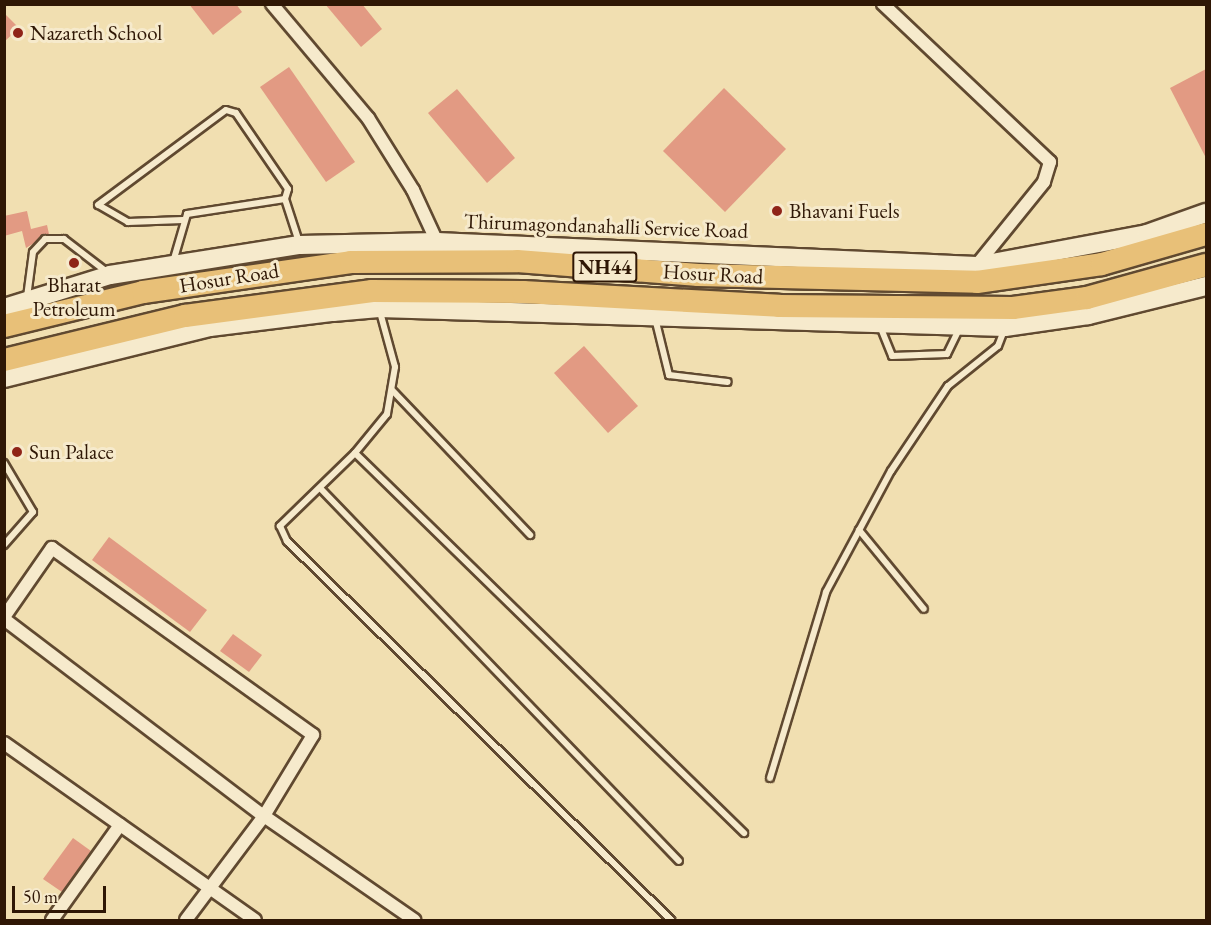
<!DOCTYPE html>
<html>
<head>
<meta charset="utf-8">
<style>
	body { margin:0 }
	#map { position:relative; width:1211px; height:925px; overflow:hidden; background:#f1dfb1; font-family:"EB Garamond",serif }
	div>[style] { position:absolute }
	.building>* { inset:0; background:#e29a83 }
	.roads { filter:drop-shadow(2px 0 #604930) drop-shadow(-2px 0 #604930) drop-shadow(0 2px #604930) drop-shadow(0 -2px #604930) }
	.lane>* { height:6px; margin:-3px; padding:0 3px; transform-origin:3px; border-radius:3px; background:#f6eacc }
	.street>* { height:12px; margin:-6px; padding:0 6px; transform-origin:6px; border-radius:6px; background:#f6eacc }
	.secondary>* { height:18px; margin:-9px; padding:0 9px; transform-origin:9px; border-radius:9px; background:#f6eacc }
	.highway>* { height:22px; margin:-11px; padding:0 11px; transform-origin:11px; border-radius:11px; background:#e8c078 }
	.dots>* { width:16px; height:16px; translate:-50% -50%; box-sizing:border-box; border:3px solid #f6eacc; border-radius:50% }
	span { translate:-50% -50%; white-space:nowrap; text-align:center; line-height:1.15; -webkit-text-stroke:6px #f6eacc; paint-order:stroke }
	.shield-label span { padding:2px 4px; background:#f6eacc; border:2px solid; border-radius:4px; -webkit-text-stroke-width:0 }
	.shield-label { font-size:20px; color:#2f1705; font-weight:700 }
	.poi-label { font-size:21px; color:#2f1705 }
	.left { translate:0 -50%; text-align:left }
	.street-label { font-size:21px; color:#2f1705 }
	.frame { position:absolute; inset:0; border:6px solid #2f1705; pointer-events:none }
	.scale { position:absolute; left:12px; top:886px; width:94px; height:27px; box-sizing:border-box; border:3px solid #2f1705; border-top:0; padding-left:8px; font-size:18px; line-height:21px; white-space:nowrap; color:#2f1705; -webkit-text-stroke:4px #f6eacc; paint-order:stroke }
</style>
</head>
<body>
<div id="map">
	<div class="building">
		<div style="clip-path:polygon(189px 4px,236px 4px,242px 12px,213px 35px)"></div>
		<div style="clip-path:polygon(325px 4px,362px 4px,382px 29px,361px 47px)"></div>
		<div style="clip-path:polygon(4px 13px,19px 28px,4px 42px)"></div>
		<div style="clip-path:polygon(289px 67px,355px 162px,326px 182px,260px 87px)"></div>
		<div style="clip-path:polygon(1206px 69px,1206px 158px,1170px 88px)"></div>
		<div style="clip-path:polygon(724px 88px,786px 149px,725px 212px,663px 151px)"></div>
		<div style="clip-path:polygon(457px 89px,515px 158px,487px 183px,428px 113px)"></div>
		<div style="clip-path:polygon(27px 211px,31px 229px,47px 225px,49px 234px,26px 248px,22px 231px,4px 236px,4px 216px)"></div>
		<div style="clip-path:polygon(584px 346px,638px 406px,608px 433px,554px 373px)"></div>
		<div style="clip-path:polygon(109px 537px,207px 610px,190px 632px,92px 560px)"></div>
		<div style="clip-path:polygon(233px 634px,262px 655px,249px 672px,220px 651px)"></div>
		<div style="clip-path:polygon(73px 838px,91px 851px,62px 892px,43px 879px)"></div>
	</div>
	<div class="roads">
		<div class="lane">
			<div style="left:183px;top:220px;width:55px;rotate:177.9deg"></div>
			<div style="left:128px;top:222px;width:34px;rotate:-150deg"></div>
			<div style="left:98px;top:205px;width:159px;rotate:-36.6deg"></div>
			<div style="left:226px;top:110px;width:10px;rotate:17deg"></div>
			<div style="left:236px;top:113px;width:92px;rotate:55.6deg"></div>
			<div style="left:288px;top:189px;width:10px;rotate:107deg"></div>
			<div style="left:285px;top:199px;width:45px;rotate:72deg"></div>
			<div style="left:173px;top:262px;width:50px;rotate:-73.7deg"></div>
			<div style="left:187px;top:214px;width:99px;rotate:-8.7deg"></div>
			<div style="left:27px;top:297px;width:45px;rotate:-82.4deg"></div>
			<div style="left:33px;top:252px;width:18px;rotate:-47deg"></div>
			<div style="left:45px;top:239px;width:19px"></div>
			<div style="left:64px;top:239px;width:56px;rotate:37.7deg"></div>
			<div style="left:380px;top:312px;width:57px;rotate:74.7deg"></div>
			<div style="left:395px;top:367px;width:48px;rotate:99.7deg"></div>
			<div style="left:387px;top:414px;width:50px;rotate:129.4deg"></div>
			<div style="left:355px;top:453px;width:105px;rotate:135.8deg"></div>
			<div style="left:280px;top:526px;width:17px;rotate:65deg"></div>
			<div style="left:287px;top:541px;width:540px;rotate:44.62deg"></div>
			<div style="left:655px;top:318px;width:59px;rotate:76.2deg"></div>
			<div style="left:669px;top:375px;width:59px;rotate:6.8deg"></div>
			<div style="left:880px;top:326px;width:32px;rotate:68deg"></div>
			<div style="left:892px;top:356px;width:55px;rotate:-2.1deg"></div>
			<div style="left:947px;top:354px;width:30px;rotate:-64deg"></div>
			<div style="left:393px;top:391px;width:199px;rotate:46.4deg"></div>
			<div style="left:355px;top:453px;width:544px;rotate:44.33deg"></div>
			<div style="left:4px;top:463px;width:57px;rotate:59.4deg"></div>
			<div style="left:33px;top:512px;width:44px;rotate:131.3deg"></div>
			<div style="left:321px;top:489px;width:516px;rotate:46.1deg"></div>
			<div style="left:859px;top:530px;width:102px;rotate:50.6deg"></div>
			<div style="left:770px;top:778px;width:194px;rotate:-73.2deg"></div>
			<div style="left:826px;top:592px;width:137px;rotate:-61.8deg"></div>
			<div style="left:891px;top:471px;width:102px;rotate:-56.2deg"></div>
			<div style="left:948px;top:386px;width:64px;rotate:-38.7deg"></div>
			<div style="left:998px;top:346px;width:17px;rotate:-69deg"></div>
		</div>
		<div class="street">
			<div style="left:272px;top:4px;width:149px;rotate:49.9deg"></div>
			<div style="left:368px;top:118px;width:85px;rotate:58deg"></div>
			<div style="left:413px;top:190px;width:57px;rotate:65.2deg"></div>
			<div style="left:883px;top:4px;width:230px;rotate:43.4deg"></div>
			<div style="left:1050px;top:162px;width:21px;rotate:107deg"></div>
			<div style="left:1044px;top:182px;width:108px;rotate:129deg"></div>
			<div style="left:4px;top:617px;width:84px;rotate:-55.2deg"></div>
			<div style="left:52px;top:548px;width:321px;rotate:35.6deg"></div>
			<div style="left:313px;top:735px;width:95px;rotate:121.2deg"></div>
			<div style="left:264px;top:816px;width:183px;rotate:34.7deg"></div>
			<div style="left:4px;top:619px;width:326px;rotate:37.2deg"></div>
			<div style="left:264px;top:816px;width:130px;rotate:126.9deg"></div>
			<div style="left:4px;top:743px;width:307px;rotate:35.2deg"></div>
			<div style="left:52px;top:920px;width:117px;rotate:-54.4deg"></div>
		</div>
		<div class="secondary">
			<div style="left:4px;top:308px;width:111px;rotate:-17.3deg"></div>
			<div style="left:110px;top:275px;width:192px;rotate:-9deg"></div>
			<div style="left:300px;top:245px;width:137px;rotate:-1.3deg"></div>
			<div style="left:437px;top:242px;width:540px;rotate:2.55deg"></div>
			<div style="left:976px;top:266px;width:174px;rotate:-10.6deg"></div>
			<div style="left:1147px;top:234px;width:63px;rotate:-19.6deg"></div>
			<div style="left:4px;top:378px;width:212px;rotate:-13.9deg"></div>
			<div style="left:210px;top:327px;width:124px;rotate:-7deg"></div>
			<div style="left:333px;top:312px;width:46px;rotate:-5deg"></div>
			<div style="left:379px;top:308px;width:626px;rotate:1.74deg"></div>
			<div style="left:1005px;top:327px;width:84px;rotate:-8.2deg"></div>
			<div style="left:1088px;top:315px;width:122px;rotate:-13.8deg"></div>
		</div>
		<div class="highway">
			<div style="left:4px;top:326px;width:143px;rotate:-13.7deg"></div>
			<div style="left:143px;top:292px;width:210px;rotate:-8.2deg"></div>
			<div style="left:351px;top:262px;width:166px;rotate:-0.3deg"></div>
			<div style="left:517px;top:261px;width:182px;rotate:4.4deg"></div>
			<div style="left:698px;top:275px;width:279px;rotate:1.4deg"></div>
			<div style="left:977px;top:282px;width:126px;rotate:-8.2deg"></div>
			<div style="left:1102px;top:264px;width:108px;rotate:-16.1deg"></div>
			<div style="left:4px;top:360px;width:186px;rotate:-13.7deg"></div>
			<div style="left:185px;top:316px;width:189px;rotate:-7.6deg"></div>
			<div style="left:372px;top:291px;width:151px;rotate:0.4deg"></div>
			<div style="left:523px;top:292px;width:256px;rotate:3.1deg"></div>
			<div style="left:779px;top:306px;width:234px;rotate:0.5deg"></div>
			<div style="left:1013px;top:308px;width:75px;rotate:-7.7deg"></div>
			<div style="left:1087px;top:298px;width:123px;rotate:-15.5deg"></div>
		</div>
	</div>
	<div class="dots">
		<div style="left:18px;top:33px;background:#8f2418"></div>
		<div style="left:777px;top:211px;background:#8f2418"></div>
		<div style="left:74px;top:263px;background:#8f2418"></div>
		<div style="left:17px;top:452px;background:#8f2418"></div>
	</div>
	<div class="shield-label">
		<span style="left:605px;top:267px">NH44</span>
	</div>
	<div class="poi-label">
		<span class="left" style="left:30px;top:33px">Nazareth School</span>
		<span class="left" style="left:789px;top:211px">Bhavani Fuels</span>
		<span style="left:74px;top:297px">Bharat<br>Petroleum</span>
		<span class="left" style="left:29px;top:452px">Sun Palace</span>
	</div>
	<div class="street-label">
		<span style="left:606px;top:226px;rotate:2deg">Thirumagondanahalli Service Road</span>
		<span style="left:713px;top:274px;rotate:3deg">Hosur Road</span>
		<span style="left:229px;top:278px;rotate:-9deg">Hosur Road</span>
	</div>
	<div class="frame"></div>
	<div class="scale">50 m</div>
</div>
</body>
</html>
